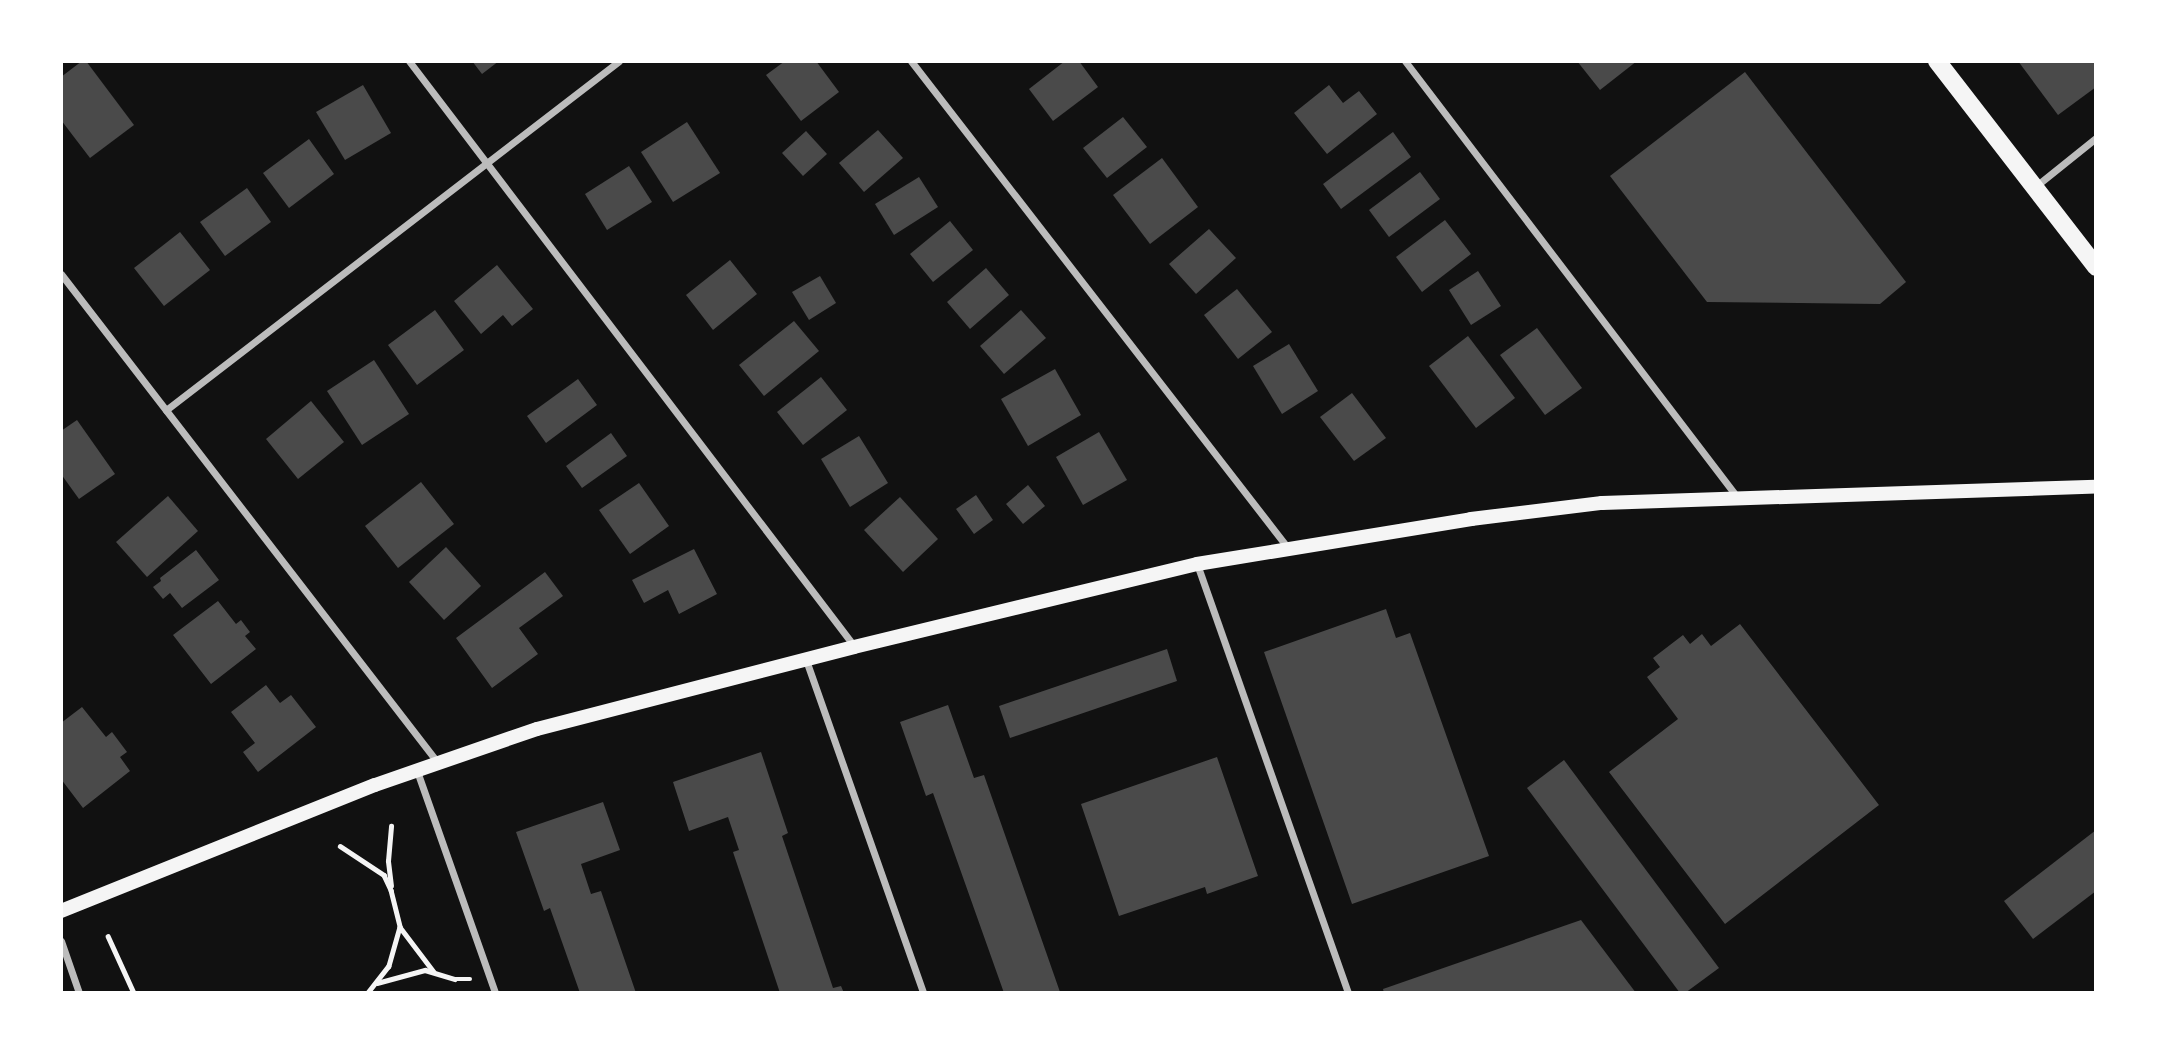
<!DOCTYPE html>
<html>
<head>
<meta charset="utf-8">
<style>
	body { margin:0 }
	#map { position:relative; width:2157px; height:1054px; overflow:hidden; background:#111; font-family:"Alegreya Sans",sans-serif }
	div>[style] { position:absolute }
	.building>* { inset:0; background:#4a4a4a }
	.path>* { height:4.5px; margin:-2.25px; padding:0 2.25px; transform-origin:2.25px; border-radius:2.25px; background:#f5f5f5 }
	.minor>* { height:7px; margin:-3.5px; padding:0 3.5px; transform-origin:3.5px; border-radius:3.5px; background:#bcbcbc }
	.secondary>* { height:14px; margin:-7px; padding:0 7px; transform-origin:7px; border-radius:7px; background:#f5f5f5 }
	.primary>* { height:18px; margin:-9px; padding:0 9px; transform-origin:9px; border-radius:9px; background:#f5f5f5 }
	span { translate:-50% -50%; white-space:nowrap; text-align:center; line-height:1.15; -webkit-text-stroke:7px #fff; paint-order:stroke }
	.frame { position:absolute; inset:0; border:63px solid #fff; pointer-events:none }
</style>
</head>
<body>
<div id="map">
	<div class="building">
		<div style="clip-path:polygon(82px 61px,86px 61px,134px 125px,90px 158px,61px 120px,61px 77px)"></div>
		<div style="clip-path:polygon(472px 61px,499px 61px,482px 74px)"></div>
		<div style="clip-path:polygon(785px 61px,816px 61px,839px 92px,801px 121px,766px 75px)"></div>
		<div style="clip-path:polygon(1065px 61px,1079px 61px,1098px 87px,1053px 121px,1029px 89px)"></div>
		<div style="clip-path:polygon(1577px 61px,1637px 61px,1600px 90px)"></div>
		<div style="clip-path:polygon(2018px 61px,2096px 61px,2096px 87px,2058px 115px)"></div>
		<div style="clip-path:polygon(1745px 72px,1906px 282px,1880px 304px,1707px 302px,1610px 176px)"></div>
		<div style="clip-path:polygon(363px 85px,391px 133px,345px 160px,316px 112px)"></div>
		<div style="clip-path:polygon(1329px 85px,1343px 103px,1359px 91px,1377px 114px,1327px 154px,1294px 113px)"></div>
		<div style="clip-path:polygon(1123px 117px,1147px 147px,1107px 178px,1083px 148px)"></div>
		<div style="clip-path:polygon(687px 122px,720px 173px,673px 202px,641px 152px)"></div>
		<div style="clip-path:polygon(878px 130px,903px 158px,864px 192px,839px 163px)"></div>
		<div style="clip-path:polygon(806px 131px,827px 154px,803px 176px,782px 153px)"></div>
		<div style="clip-path:polygon(1393px 132px,1411px 157px,1341px 209px,1323px 184px)"></div>
		<div style="clip-path:polygon(309px 139px,334px 174px,289px 208px,263px 173px)"></div>
		<div style="clip-path:polygon(1162px 158px,1198px 207px,1150px 244px,1113px 195px)"></div>
		<div style="clip-path:polygon(629px 166px,652px 202px,607px 230px,585px 194px)"></div>
		<div style="clip-path:polygon(1420px 172px,1440px 199px,1389px 237px,1369px 210px)"></div>
		<div style="clip-path:polygon(919px 177px,938px 207px,894px 235px,875px 204px)"></div>
		<div style="clip-path:polygon(247px 188px,271px 222px,225px 256px,200px 222px)"></div>
		<div style="clip-path:polygon(1445px 220px,1471px 254px,1422px 292px,1396px 257px)"></div>
		<div style="clip-path:polygon(950px 221px,973px 250px,933px 282px,910px 254px)"></div>
		<div style="clip-path:polygon(1209px 229px,1236px 258px,1196px 294px,1169px 264px)"></div>
		<div style="clip-path:polygon(180px 232px,210px 270px,164px 306px,134px 268px)"></div>
		<div style="clip-path:polygon(730px 260px,757px 294px,713px 330px,686px 295px)"></div>
		<div style="clip-path:polygon(497px 265px,533px 309px,512px 326px,503px 315px,481px 334px,454px 301px)"></div>
		<div style="clip-path:polygon(986px 268px,1009px 295px,970px 329px,947px 302px)"></div>
		<div style="clip-path:polygon(1478px 271px,1501px 306px,1471px 325px,1449px 290px)"></div>
		<div style="clip-path:polygon(820px 276px,836px 303px,809px 320px,792px 292px)"></div>
		<div style="clip-path:polygon(1237px 289px,1272px 332px,1238px 359px,1204px 315px)"></div>
		<div style="clip-path:polygon(435px 310px,464px 350px,417px 385px,388px 345px)"></div>
		<div style="clip-path:polygon(1021px 310px,1046px 338px,1004px 374px,980px 346px)"></div>
		<div style="clip-path:polygon(794px 321px,819px 351px,764px 396px,739px 365px)"></div>
		<div style="clip-path:polygon(1537px 328px,1582px 388px,1545px 415px,1500px 355px)"></div>
		<div style="clip-path:polygon(1468px 336px,1515px 398px,1476px 428px,1429px 366px)"></div>
		<div style="clip-path:polygon(1289px 344px,1318px 391px,1282px 414px,1253px 366px)"></div>
		<div style="clip-path:polygon(374px 360px,409px 414px,362px 445px,327px 391px)"></div>
		<div style="clip-path:polygon(1055px 369px,1081px 415px,1028px 446px,1001px 399px)"></div>
		<div style="clip-path:polygon(821px 377px,847px 410px,803px 445px,777px 412px)"></div>
		<div style="clip-path:polygon(578px 379px,597px 405px,546px 443px,527px 416px)"></div>
		<div style="clip-path:polygon(1352px 393px,1386px 438px,1354px 461px,1320px 417px)"></div>
		<div style="clip-path:polygon(311px 401px,344px 442px,298px 479px,266px 439px)"></div>
		<div style="clip-path:polygon(77px 420px,115px 474px,79px 499px,61px 474px,61px 431px)"></div>
		<div style="clip-path:polygon(1099px 432px,1127px 480px,1083px 505px,1056px 457px)"></div>
		<div style="clip-path:polygon(611px 433px,627px 456px,582px 488px,566px 466px)"></div>
		<div style="clip-path:polygon(859px 436px,888px 483px,850px 507px,821px 459px)"></div>
		<div style="clip-path:polygon(421px 482px,454px 524px,398px 568px,365px 526px)"></div>
		<div style="clip-path:polygon(639px 483px,669px 526px,630px 554px,599px 510px)"></div>
		<div style="clip-path:polygon(1028px 485px,1045px 506px,1023px 524px,1006px 504px)"></div>
		<div style="clip-path:polygon(976px 495px,993px 520px,974px 534px,956px 509px)"></div>
		<div style="clip-path:polygon(168px 496px,198px 531px,147px 577px,116px 542px)"></div>
		<div style="clip-path:polygon(900px 497px,938px 539px,903px 572px,864px 530px)"></div>
		<div style="clip-path:polygon(446px 547px,481px 586px,444px 620px,409px 582px)"></div>
		<div style="clip-path:polygon(694px 549px,717px 594px,679px 614px,668px 590px,644px 603px,632px 580px)"></div>
		<div style="clip-path:polygon(196px 550px,219px 580px,182px 608px,170px 593px,163px 599px,153px 587px,161px 581px,160px 578px)"></div>
		<div style="clip-path:polygon(545px 572px,563px 596px,519px 628px,538px 654px,492px 688px,456px 638px)"></div>
		<div style="clip-path:polygon(218px 601px,236px 624px,241px 620px,250px 632px,245px 636px,256px 649px,211px 684px,173px 635px)"></div>
		<div style="clip-path:polygon(1386px 609px,1396px 638px,1410px 633px,1489px 856px,1352px 904px,1264px 652px)"></div>
		<div style="clip-path:polygon(1740px 624px,1879px 805px,1725px 924px,1609px 772px,1678px 719px,1647px 677px,1660px 667px,1653px 658px,1683px 635px,1690px 644px,1702px 634px,1711px 646px)"></div>
		<div style="clip-path:polygon(1167px 649px,1177px 681px,1010px 738px,999px 706px)"></div>
		<div style="clip-path:polygon(266px 685px,280px 703px,291px 695px,316px 727px,258px 772px,243px 752px,255px 743px,231px 712px)"></div>
		<div style="clip-path:polygon(948px 705px,974px 778px,984px 775px,1060px 992px,1004px 993px,933px 793px,926px 796px,900px 722px)"></div>
		<div style="clip-path:polygon(82px 707px,106px 737px,112px 732px,127px 752px,120px 757px,130px 771px,83px 808px,61px 779px,61px 723px)"></div>
		<div style="clip-path:polygon(761px 752px,788px 833px,782px 836px,833px 988px,841px 986px,844px 993px,780px 993px,733px 852px,739px 850px,728px 817px,689px 831px,673px 782px)"></div>
		<div style="clip-path:polygon(1217px 757px,1258px 876px,1207px 894px,1205px 887px,1119px 916px,1081px 804px)"></div>
		<div style="clip-path:polygon(1564px 760px,1719px 968px,1685px 993px,1680px 993px,1527px 788px)"></div>
		<div style="clip-path:polygon(603px 802px,620px 850px,581px 864px,591px 894px,601px 891px,636px 993px,580px 993px,550px 908px,544px 911px,516px 832px)"></div>
		<div style="clip-path:polygon(2096px 830px,2096px 891px,2033px 939px,2004px 901px)"></div>
		<div style="clip-path:polygon(1581px 920px,1636px 993px,1384px 993px,1383px 989px)"></div>
	</div>
	<div class="path">
		<div style="left:340px;top:846px;width:53px;rotate:33.4deg"></div>
		<div style="left:384px;top:875px;width:17px;rotate:65deg"></div>
		<div style="left:391px;top:890px;width:38px;rotate:76deg"></div>
		<div style="left:400px;top:927px;width:41px;rotate:105.8deg"></div>
		<div style="left:389px;top:966px;width:34px;rotate:128deg"></div>
		<div style="left:391px;top:886px;width:25px;rotate:-97deg"></div>
		<div style="left:388px;top:861px;width:35px;rotate:-85deg"></div>
		<div style="left:400px;top:927px;width:56px;rotate:52.9deg"></div>
		<div style="left:108px;top:936px;width:63px;rotate:65.5deg"></div>
		<div style="left:377px;top:983px;width:50px;rotate:-15.2deg"></div>
		<div style="left:425px;top:970px;width:31px;rotate:17deg"></div>
		<div style="left:455px;top:979px;width:15px"></div>
	</div>
	<div class="minor">
		<div style="left:409px;top:61px;width:735px;rotate:52.74deg"></div>
		<div style="left:911px;top:61px;width:616px;rotate:52.26deg"></div>
		<div style="left:1405px;top:61px;width:548px;rotate:52.71deg"></div>
		<div style="left:2036px;top:186px;width:77px;rotate:-38.7deg"></div>
		<div style="left:61px;top:274px;width:617px;rotate:52.37deg"></div>
		<div style="left:166px;top:410px;width:572px;rotate:-37.61deg"></div>
		<div style="left:1197px;top:564px;width:455px;rotate:70.6deg"></div>
		<div style="left:806px;top:660px;width:353px;rotate:70.6deg"></div>
		<div style="left:417px;top:771px;width:235px;rotate:70.6deg"></div>
		<div style="left:61px;top:941px;width:55px;rotate:70.9deg"></div>
	</div>
	<div class="secondary">
		<div style="left:61px;top:911px;width:338px;rotate:-21.9deg"></div>
		<div style="left:375px;top:785px;width:171px;rotate:-19.1deg"></div>
		<div style="left:537px;top:729px;width:327px;rotate:-14.5deg"></div>
		<div style="left:854px;top:647px;width:353px;rotate:-13.6deg"></div>
		<div style="left:1197px;top:564px;width:278px;rotate:-9.3deg"></div>
		<div style="left:1471px;top:519px;width:132px;rotate:-7deg"></div>
		<div style="left:1602px;top:503px;width:494px;rotate:-1.9deg"></div>
	</div>
	<div class="primary">
		<div style="left:1937px;top:61px;width:260px;rotate:52.3deg"></div>
	</div>
	<div class="frame"></div>
</div>
</body>
</html>
